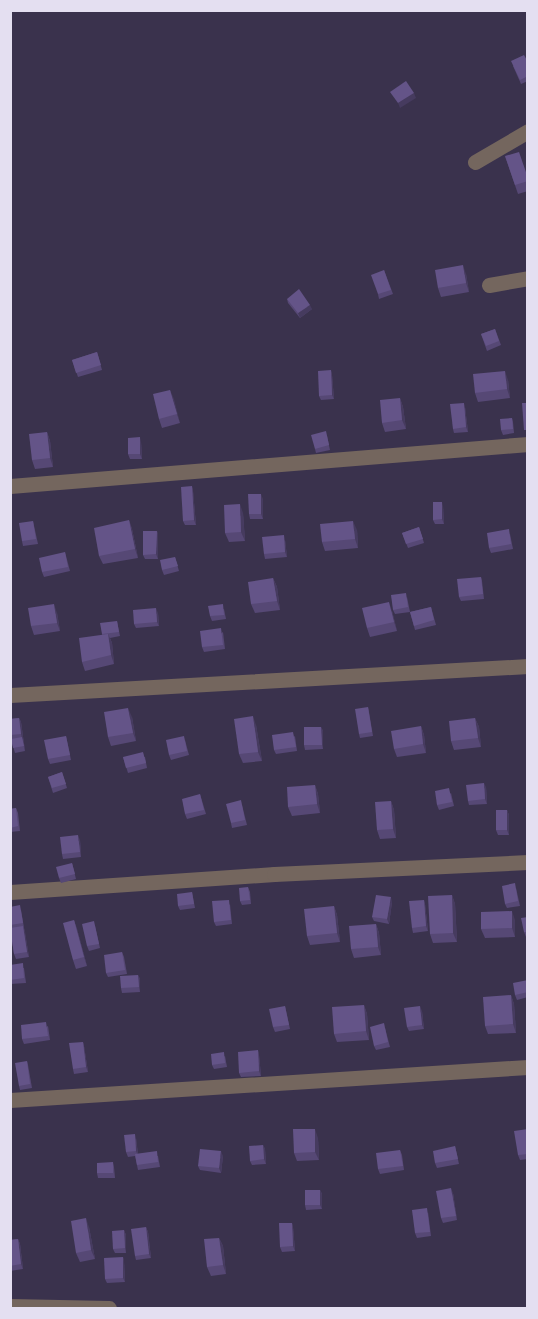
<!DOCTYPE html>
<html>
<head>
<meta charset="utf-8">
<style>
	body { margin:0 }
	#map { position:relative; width:538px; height:1319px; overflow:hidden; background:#3a324d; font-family:"Libre Baskerville",serif }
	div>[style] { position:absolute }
	.minor>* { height:15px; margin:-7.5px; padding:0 7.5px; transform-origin:7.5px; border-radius:7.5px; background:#74665e }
	.wall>* { inset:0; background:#564875 }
	.shaded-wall>* { inset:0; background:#463b5f }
	.building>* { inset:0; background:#645488 }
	span { translate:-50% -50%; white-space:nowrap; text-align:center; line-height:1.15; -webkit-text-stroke:5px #3a324d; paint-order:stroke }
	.frame { position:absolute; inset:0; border:12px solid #e4dff1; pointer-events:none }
</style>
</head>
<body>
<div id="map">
	<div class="minor">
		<div style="left:475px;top:162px;width:61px;rotate:-30.3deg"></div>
		<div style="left:489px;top:285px;width:40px;rotate:-10deg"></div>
		<div style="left:10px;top:486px;width:520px;rotate:-4.64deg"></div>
		<div style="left:10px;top:695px;width:519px;rotate:-3.2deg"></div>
		<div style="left:10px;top:892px;width:265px;rotate:-3.9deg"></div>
		<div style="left:274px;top:874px;width:254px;rotate:-2.7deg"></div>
		<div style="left:10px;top:1100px;width:519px;rotate:-3.65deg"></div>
		<div style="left:10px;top:1306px;width:99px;rotate:1.2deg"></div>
	</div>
	<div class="wall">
		<div style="clip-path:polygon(528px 62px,528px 81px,521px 84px,513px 66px)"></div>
		<div style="clip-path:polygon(505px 156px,528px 177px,528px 191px,518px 194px)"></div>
		<div style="clip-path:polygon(384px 270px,393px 294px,379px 299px,378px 294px)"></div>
		<div style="clip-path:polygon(466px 274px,469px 292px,441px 297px,438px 288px)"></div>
		<div style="clip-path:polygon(287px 299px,312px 309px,300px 318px,288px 303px)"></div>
		<div style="clip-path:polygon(495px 329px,501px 345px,487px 351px,481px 334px)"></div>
		<div style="clip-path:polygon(97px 352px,102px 370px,78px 377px,72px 360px)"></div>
		<div style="clip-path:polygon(331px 370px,332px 375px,334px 399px,321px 400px,319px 396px)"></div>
		<div style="clip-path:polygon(508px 380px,510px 398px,478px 402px,475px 393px)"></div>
		<div style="clip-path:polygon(170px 390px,180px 423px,162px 428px,159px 419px)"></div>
		<div style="clip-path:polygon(400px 398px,403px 407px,406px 429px,385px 432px,382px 423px)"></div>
		<div style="clip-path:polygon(465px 407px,468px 432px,454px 433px,453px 429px)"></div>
		<div style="clip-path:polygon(512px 418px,513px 422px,514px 433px,503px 435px,501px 430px)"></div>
		<div style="clip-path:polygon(47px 432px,50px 441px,53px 467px,35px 469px,32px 460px)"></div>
		<div style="clip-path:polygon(327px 436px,330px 450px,316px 453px,315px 449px)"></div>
		<div style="clip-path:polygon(141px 442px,142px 459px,130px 459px,128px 454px)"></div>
		<div style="clip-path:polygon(192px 486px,193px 491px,196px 525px,185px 525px,183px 521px)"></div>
		<div style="clip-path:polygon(263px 499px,263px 519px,250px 519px,249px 514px)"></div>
		<div style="clip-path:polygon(443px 506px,444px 524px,435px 524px,433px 520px)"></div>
		<div style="clip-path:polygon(243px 513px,245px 541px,229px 542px,225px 533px)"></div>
		<div style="clip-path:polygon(129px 520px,132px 529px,138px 558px,103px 564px,99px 556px)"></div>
		<div style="clip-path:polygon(33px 521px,38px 544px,23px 546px,22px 541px)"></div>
		<div style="clip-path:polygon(419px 527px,424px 543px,408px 548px,402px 533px)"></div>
		<div style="clip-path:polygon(357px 530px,358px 548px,325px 551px,322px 542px)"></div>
		<div style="clip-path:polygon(157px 531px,158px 535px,158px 559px,145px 559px,143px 555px)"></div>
		<div style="clip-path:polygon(510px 534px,513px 549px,491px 553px,489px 548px)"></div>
		<div style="clip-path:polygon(285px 540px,287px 557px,265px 559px,264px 554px)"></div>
		<div style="clip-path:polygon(65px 552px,70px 571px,44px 577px,42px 572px)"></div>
		<div style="clip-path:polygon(175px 557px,179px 571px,164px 575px,162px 570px)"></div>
		<div style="clip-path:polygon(481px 577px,482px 581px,484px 599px,461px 601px,459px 597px)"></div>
		<div style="clip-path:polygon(273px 578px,277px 587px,280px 610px,255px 613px,251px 604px)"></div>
		<div style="clip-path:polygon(407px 597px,410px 612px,395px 614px,393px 610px)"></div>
		<div style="clip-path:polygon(431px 607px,436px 625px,415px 630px,410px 612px)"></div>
		<div style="clip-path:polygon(224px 609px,226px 619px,212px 621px,210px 616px)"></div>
		<div style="clip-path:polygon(392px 611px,397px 631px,370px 637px,367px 628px)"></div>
		<div style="clip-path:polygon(57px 613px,60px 631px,34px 635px,31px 626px)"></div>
		<div style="clip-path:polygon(158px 613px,159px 626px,136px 628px,134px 624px)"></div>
		<div style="clip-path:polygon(117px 621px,120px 636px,110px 638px,112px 643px,114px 664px,85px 671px,82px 662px,102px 635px,102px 634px)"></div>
		<div style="clip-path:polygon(223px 632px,225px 649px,204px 652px,202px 647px)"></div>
		<div style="clip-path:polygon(368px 707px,369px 712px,373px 736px,360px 738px,359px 734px)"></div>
		<div style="clip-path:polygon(132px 717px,136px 741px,111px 746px,108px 737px)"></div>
		<div style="clip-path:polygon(19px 718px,21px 722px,25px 751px,15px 753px,10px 736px,10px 719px)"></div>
		<div style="clip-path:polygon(475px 718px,479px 727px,481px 747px,454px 750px,451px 741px)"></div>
		<div style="clip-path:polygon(256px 725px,262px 761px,243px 763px,239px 754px)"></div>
		<div style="clip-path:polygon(421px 726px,424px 735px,426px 753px,397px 757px,394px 749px)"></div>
		<div style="clip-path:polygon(321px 727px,323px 731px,323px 749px,305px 750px,304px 745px)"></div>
		<div style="clip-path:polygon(66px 736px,71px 760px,50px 764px,48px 759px)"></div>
		<div style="clip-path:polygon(295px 736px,297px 751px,276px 754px,274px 750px)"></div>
		<div style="clip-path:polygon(185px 740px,189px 755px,171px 760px,169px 755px)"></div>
		<div style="clip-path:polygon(123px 757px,145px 757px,147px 768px,128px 773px)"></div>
		<div style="clip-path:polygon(62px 772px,67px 788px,53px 793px,48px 777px)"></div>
		<div style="clip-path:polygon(315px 785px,318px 794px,320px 813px,292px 816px,288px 807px)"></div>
		<div style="clip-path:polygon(486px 787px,487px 804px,469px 805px,468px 801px)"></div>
		<div style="clip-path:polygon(451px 793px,454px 806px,439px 810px,437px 805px)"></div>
		<div style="clip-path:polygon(200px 794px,206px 814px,187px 819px,185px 814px)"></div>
		<div style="clip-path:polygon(391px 801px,394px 810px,396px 838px,380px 839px,377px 830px)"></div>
		<div style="clip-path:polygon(242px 805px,247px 825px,232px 828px,231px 823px)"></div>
		<div style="clip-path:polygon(16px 808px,18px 813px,20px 831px,10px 832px,10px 809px)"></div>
		<div style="clip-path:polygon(507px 810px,509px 815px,509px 835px,498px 835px,496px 830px)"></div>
		<div style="clip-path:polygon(80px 840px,81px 857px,63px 859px,62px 854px)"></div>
		<div style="clip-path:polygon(72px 863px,76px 879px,61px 883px,59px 878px)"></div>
		<div style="clip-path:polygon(248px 887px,250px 892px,251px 904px,242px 905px,240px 901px)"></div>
		<div style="clip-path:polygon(516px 888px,520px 906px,507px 908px,505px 904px)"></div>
		<div style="clip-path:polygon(192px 892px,195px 908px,180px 910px,178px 906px)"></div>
		<div style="clip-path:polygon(452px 895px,455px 904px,457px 942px,433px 943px,430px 934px)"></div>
		<div style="clip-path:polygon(424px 900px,425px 904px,428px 931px,413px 933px,412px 928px)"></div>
		<div style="clip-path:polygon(392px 902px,389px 924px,374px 921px,372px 917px)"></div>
		<div style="clip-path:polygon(230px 904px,232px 924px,216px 926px,214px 922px)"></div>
		<div style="clip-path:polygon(334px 906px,337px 915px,340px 942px,310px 945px,307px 936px)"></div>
		<div style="clip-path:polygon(10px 907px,21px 910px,29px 957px,16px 959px,14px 954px,10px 926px)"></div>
		<div style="clip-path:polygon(528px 917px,528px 937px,526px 937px,524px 932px)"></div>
		<div style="clip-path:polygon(74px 920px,77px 929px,87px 966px,76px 969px,73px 960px)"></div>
		<div style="clip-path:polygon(515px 920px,515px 937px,485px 938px,481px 929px)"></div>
		<div style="clip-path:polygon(376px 924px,379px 933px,381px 955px,354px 958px,351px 949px)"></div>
		<div style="clip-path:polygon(95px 926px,100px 948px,89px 951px,87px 946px)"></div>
		<div style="clip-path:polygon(122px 952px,124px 957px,127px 974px,108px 977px,106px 973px)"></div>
		<div style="clip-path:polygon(10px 965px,24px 968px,26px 983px,10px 984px)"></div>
		<div style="clip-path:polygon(138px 975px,140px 979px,140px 992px,122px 993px,121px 988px)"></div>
		<div style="clip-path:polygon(528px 980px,528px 997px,517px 1000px,515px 995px)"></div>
		<div style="clip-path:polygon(511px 995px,514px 1004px,516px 1033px,488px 1034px,485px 1026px)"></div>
		<div style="clip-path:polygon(364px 1005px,367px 1014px,369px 1040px,337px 1042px,334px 1034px)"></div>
		<div style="clip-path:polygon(285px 1006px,290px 1029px,275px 1032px,273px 1027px)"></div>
		<div style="clip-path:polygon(422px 1011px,424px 1029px,409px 1031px,407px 1027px)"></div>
		<div style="clip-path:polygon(48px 1026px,50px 1040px,24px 1044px,22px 1039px)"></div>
		<div style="clip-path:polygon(385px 1028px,390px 1047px,376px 1050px,374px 1046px)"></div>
		<div style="clip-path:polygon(83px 1042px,84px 1046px,88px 1072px,74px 1074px,73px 1069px)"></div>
		<div style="clip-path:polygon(258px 1050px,259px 1055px,261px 1076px,241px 1077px,239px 1073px)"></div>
		<div style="clip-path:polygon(225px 1056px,227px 1067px,214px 1069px,212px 1065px)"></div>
		<div style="clip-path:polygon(27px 1061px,28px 1065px,32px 1088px,20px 1090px,19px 1086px)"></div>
		<div style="clip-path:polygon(528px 1129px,528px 1159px,520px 1160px,518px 1155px)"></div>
		<div style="clip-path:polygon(136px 1138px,138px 1154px,158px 1156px,160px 1167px,138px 1170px,135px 1156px,128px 1157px,126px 1152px)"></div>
		<div style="clip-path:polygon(318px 1138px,319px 1160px,297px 1161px,294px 1153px)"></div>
		<div style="clip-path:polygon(263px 1145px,265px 1149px,266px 1164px,252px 1165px,250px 1161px)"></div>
		<div style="clip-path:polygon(455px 1146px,459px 1164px,437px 1168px,435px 1163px)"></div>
		<div style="clip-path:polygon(400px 1150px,402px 1155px,404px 1170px,380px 1174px,378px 1169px)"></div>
		<div style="clip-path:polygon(223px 1156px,221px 1173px,200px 1170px,198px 1166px)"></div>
		<div style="clip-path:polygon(113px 1162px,114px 1167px,115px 1178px,98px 1178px,97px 1173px)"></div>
		<div style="clip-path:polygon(320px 1190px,322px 1194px,322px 1209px,306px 1210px,305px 1205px)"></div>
		<div style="clip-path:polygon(453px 1193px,457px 1220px,443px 1223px,441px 1218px)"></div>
		<div style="clip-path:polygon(428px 1212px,431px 1236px,417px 1238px,415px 1233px)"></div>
		<div style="clip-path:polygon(292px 1223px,293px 1227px,295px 1251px,282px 1252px,280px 1247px)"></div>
		<div style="clip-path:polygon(89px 1227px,95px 1259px,80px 1262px,76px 1253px)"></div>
		<div style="clip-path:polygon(146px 1227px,148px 1232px,151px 1258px,136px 1260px,135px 1256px)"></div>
		<div style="clip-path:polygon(124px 1230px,126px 1235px,126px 1253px,115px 1253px,113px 1249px)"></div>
		<div style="clip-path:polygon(219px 1238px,223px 1246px,226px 1274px,211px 1276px,207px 1267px)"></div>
		<div style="clip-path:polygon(18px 1239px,20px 1244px,23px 1269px,10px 1271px,10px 1240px)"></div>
		<div style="clip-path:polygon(123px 1257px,124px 1261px,125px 1282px,107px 1283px,105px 1279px)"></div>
	</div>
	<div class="shaded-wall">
		<div style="clip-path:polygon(414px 93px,416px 98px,400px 108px,398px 103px)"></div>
		<div style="clip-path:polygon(463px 265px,466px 274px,469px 292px,466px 283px)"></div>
		<div style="clip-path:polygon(310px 305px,312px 309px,300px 318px,298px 313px)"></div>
		<div style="clip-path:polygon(331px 370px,332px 375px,334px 399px,332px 395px)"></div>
		<div style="clip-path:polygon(505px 371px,508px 380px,510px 398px,507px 389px)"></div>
		<div style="clip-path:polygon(170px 390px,174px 399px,180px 423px,177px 414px)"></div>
		<div style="clip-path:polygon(400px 398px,403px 407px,406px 429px,402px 420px)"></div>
		<div style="clip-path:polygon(464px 403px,465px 407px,468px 432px,466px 427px)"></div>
		<div style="clip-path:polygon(47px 432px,50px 441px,53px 467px,50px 458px)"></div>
		<div style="clip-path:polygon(140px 437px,141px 442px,142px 459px,140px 454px)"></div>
		<div style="clip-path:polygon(192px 486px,193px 491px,196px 525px,194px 520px)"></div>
		<div style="clip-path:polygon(261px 494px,263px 499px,263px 519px,261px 514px)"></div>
		<div style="clip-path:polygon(442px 502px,443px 506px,444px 524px,442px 519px)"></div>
		<div style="clip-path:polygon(240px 504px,243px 513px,245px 541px,241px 532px)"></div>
		<div style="clip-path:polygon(129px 520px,132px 529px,138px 558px,135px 549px)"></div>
		<div style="clip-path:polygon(353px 521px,357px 530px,358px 548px,355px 539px)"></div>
		<div style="clip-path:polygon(157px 531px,158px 535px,158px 559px,156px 554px)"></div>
		<div style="clip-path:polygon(284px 535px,285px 540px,287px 557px,285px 552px)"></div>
		<div style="clip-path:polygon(273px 578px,277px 587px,280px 610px,277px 601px)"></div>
		<div style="clip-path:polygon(389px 602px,392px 611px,397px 631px,394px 622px)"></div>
		<div style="clip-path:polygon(54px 604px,57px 613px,60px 631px,57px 623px)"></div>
		<div style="clip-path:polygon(156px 608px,158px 613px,159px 626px,157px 622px)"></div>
		<div style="clip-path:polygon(108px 634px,112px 643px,114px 664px,111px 655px)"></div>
		<div style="clip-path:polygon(128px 708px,132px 717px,136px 741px,133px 733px)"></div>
		<div style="clip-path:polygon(253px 716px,256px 725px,262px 761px,258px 752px)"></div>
		<div style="clip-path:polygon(19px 718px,21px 722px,25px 751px,21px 734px)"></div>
		<div style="clip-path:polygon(475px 718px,479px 727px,481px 747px,478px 738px)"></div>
		<div style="clip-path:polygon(421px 726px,424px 735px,426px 753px,423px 744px)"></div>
		<div style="clip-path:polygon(321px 727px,323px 731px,323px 749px,322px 745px)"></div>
		<div style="clip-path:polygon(484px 783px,486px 787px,487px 804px,485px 799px)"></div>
		<div style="clip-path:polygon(315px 785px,318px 794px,320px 813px,317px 804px)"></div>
		<div style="clip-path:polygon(391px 801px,394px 810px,396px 838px,393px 829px)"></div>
		<div style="clip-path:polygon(507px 810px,509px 815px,509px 835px,507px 830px)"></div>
		<div style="clip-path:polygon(78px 835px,80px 840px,81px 857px,80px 852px)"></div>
		<div style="clip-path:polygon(452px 895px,455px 904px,457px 942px,453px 933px)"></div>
		<div style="clip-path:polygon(391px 897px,392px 902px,389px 924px,387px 919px)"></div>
		<div style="clip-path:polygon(424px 900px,425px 904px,428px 931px,426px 926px)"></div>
		<div style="clip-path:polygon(334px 906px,337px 915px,340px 942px,337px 933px)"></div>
		<div style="clip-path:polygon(512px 911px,515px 920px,515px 937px,512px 928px)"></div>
		<div style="clip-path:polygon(74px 920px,77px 929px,87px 966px,84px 957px)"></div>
		<div style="clip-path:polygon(376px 924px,379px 933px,381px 955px,378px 947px)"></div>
		<div style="clip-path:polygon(23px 926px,25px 931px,29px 957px,27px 952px)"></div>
		<div style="clip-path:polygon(138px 975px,140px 979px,140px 992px,139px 987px)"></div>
		<div style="clip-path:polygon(511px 995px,514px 1004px,516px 1033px,513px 1024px)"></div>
		<div style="clip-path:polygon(364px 1005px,367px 1014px,369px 1040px,366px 1031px)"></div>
		<div style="clip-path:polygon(420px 1006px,422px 1011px,424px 1029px,422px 1025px)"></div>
		<div style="clip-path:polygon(83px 1042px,84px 1046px,88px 1072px,86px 1067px)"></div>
		<div style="clip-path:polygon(258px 1050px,259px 1055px,261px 1076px,259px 1071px)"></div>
		<div style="clip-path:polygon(315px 1129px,318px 1138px,319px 1160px,315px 1152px)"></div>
		<div style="clip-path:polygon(135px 1134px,136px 1138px,138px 1156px,136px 1151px)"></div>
		<div style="clip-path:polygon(263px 1145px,265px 1149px,266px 1164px,264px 1159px)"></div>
		<div style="clip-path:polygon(221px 1151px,223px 1156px,221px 1173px,219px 1168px)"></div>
		<div style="clip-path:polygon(451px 1188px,453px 1193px,457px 1220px,456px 1216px)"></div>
		<div style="clip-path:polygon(320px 1190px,322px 1194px,322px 1209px,320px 1205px)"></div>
		<div style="clip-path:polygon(86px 1218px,89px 1227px,95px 1259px,91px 1250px)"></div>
		<div style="clip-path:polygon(292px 1223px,293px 1227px,295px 1251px,293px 1246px)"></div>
		<div style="clip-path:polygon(146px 1227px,148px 1232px,151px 1258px,149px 1254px)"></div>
		<div style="clip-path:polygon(124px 1230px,126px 1235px,126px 1253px,125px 1248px)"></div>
		<div style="clip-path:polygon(219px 1238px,223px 1246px,226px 1274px,223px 1265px)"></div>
		<div style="clip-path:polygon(18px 1239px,20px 1244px,23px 1269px,21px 1264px)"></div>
		<div style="clip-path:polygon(123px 1257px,124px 1261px,125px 1282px,123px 1278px)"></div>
	</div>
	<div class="building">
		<div style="clip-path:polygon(524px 55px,528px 62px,528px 76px,520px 80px,511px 61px)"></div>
		<div style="clip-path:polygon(406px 81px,414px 93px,398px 103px,390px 92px)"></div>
		<div style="clip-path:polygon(519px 152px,528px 178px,528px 181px,515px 185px,505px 156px)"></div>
		<div style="clip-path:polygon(463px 265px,466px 283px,438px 288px,435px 270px)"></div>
		<div style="clip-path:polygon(384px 270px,391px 290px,378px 294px,371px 275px)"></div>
		<div style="clip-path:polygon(299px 289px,310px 305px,298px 313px,287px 299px)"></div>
		<div style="clip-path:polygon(495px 329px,499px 341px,486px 346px,481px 334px)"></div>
		<div style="clip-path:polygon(97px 352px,101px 365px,76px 373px,72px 360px)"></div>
		<div style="clip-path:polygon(331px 370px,332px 395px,319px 396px,318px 371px)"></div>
		<div style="clip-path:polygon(505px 371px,507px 389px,475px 393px,473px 374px)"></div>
		<div style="clip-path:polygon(170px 390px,177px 414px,159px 419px,153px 394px)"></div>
		<div style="clip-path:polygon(400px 398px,402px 420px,382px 423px,380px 400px)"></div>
		<div style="clip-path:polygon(464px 403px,466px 427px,453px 429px,450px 404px)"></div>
		<div style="clip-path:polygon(522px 403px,528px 403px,528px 430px,524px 430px)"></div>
		<div style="clip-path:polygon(512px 418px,513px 429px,501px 430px,500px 419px)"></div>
		<div style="clip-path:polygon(326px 431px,329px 445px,315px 449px,311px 435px)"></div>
		<div style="clip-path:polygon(47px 432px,50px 458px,32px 460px,29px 434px)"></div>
		<div style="clip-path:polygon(140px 437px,140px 454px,128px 454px,128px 438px)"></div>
		<div style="clip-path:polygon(192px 486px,194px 520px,183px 521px,181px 487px)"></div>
		<div style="clip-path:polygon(248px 494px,261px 494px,261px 514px,249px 514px)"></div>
		<div style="clip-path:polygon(433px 502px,442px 502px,442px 519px,433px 520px)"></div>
		<div style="clip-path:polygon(240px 504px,241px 532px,225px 533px,224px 505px)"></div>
		<div style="clip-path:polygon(129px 520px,135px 549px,99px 556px,94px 528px)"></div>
		<div style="clip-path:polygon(33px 521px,36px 539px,22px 541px,19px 523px)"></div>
		<div style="clip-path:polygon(353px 521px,355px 539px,322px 542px,320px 524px)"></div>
		<div style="clip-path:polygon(419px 527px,423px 539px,406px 544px,402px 533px)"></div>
		<div style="clip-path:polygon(509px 529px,511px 544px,489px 548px,487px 533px)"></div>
		<div style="clip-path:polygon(143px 531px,157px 531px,156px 554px,143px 555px)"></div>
		<div style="clip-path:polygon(284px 535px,285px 552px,264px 554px,262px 537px)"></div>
		<div style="clip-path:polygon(65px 552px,68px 567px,42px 572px,39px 558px)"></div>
		<div style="clip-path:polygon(175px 557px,178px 566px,162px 570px,160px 560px)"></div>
		<div style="clip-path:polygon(481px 577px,483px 594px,459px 597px,457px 579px)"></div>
		<div style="clip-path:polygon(273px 578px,277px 601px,251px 604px,248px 582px)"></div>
		<div style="clip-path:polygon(406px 593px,408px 607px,393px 610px,391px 595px)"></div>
		<div style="clip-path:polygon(389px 602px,394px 622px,367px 628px,362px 608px)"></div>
		<div style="clip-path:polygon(54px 604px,57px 623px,31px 626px,28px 608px)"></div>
		<div style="clip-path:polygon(223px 604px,224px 615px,210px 616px,208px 606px)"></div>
		<div style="clip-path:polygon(431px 607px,434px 620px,414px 626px,410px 612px)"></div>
		<div style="clip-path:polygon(156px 608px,157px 622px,134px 624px,133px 610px)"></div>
		<div style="clip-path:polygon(117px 621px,119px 632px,102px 634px,100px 623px)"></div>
		<div style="clip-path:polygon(221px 628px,223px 645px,202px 647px,200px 631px)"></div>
		<div style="clip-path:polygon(108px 634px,111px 655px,82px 662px,79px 638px)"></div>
		<div style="clip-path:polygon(368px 707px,372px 732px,359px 734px,355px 709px)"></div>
		<div style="clip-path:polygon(128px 708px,133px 733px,108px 737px,104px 712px)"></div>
		<div style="clip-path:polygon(253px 716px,258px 752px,239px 754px,234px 719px)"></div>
		<div style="clip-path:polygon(19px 718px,21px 734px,10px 735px,10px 719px)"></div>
		<div style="clip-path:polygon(475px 718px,478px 738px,451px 741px,449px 721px)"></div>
		<div style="clip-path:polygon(421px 726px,423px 744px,394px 749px,391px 731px)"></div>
		<div style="clip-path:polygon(304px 727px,321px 727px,322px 745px,304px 745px)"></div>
		<div style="clip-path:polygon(293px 732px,296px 747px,274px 750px,272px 735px)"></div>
		<div style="clip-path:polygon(66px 736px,70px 755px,48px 759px,44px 740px)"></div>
		<div style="clip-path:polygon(184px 736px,187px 751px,169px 755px,166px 740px)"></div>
		<div style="clip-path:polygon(22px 737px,24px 746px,13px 748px,11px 739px)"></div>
		<div style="clip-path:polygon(143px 752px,146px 763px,126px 768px,123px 757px)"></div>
		<div style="clip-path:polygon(62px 772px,66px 784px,52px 788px,48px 777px)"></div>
		<div style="clip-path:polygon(484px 783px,485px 799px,468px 801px,466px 785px)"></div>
		<div style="clip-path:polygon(315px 785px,317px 804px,288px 807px,287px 787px)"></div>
		<div style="clip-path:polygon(449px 788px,452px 802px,437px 805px,435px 791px)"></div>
		<div style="clip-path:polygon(200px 794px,204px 810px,185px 814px,182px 799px)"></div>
		<div style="clip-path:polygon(241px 800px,245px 820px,231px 823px,226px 804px)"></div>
		<div style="clip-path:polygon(391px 801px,393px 829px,377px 830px,375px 802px)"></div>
		<div style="clip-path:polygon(16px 808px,18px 826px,10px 828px,10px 809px)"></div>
		<div style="clip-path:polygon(496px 810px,507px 810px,507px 830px,496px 830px)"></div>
		<div style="clip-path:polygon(78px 835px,80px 852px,62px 854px,60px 837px)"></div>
		<div style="clip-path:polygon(72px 863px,75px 874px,59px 878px,56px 867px)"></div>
		<div style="clip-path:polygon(515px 883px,518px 901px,505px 904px,502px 886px)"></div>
		<div style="clip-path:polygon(248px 887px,250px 900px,240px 901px,239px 888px)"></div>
		<div style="clip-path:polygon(192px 892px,194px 904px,178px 906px,177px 894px)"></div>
		<div style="clip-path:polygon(376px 895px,391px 897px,387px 919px,372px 917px)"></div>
		<div style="clip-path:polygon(452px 895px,453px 933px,430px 934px,428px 896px)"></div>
		<div style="clip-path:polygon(229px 900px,231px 920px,214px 922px,212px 901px)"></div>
		<div style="clip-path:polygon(424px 900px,426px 926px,412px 928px,409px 901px)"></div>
		<div style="clip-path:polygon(20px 905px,23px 923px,10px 925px,10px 907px)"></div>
		<div style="clip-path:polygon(334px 906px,337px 933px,307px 936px,304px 909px)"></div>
		<div style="clip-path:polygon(512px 911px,512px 928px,481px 929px,481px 912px)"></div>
		<div style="clip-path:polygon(528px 917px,528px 932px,524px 932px,521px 918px)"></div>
		<div style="clip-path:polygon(74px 920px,84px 957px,73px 960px,63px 923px)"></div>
		<div style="clip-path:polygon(94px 921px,99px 944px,87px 946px,82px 924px)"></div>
		<div style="clip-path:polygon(376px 924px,378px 947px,351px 949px,349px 926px)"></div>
		<div style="clip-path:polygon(23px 926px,27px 952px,14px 954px,10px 928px)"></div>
		<div style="clip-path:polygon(122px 952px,125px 970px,106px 973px,104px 955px)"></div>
		<div style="clip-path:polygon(23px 963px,24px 978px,10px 980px,10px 965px)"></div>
		<div style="clip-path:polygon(138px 975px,139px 987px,121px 988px,120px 976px)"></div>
		<div style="clip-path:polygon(528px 980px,528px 992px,515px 995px,513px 983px)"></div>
		<div style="clip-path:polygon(511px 995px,513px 1024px,485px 1026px,483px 997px)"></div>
		<div style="clip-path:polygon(364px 1005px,366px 1031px,334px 1034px,332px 1007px)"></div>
		<div style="clip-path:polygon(285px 1006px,289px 1025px,273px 1027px,269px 1009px)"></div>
		<div style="clip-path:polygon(420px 1006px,422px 1025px,407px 1027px,404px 1008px)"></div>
		<div style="clip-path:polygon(46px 1022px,48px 1036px,22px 1039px,21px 1025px)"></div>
		<div style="clip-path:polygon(384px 1023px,388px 1042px,374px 1046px,370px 1027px)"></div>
		<div style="clip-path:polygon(83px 1042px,86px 1067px,73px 1069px,69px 1043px)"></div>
		<div style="clip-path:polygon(258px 1050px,259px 1071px,239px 1073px,238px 1052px)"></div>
		<div style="clip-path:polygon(224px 1052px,225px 1063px,212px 1065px,211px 1054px)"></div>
		<div style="clip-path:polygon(27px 1061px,30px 1084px,19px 1086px,15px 1063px)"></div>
		<div style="clip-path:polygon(293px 1129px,315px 1129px,315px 1152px,294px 1153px)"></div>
		<div style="clip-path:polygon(528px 1129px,528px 1154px,518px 1155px,514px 1131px)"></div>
		<div style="clip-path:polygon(135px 1134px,136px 1151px,126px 1152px,124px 1135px)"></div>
		<div style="clip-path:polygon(263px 1145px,264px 1159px,250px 1161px,249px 1146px)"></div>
		<div style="clip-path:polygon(455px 1146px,458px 1159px,435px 1163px,433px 1151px)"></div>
		<div style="clip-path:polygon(200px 1149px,221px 1151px,219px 1168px,198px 1166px)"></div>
		<div style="clip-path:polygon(400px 1150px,403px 1166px,378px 1169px,376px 1153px)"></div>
		<div style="clip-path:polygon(157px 1151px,158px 1162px,137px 1165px,135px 1154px)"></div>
		<div style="clip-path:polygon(113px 1162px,113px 1173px,97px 1173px,97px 1163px)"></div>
		<div style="clip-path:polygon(451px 1188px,456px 1216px,441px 1218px,436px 1191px)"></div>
		<div style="clip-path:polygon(305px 1190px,320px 1190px,320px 1205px,305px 1205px)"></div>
		<div style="clip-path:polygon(427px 1208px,430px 1232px,415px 1233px,412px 1210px)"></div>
		<div style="clip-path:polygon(86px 1218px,91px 1250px,76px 1253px,71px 1221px)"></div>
		<div style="clip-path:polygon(279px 1223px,292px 1223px,293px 1246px,280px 1247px)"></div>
		<div style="clip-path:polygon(146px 1227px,149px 1254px,135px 1256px,131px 1229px)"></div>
		<div style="clip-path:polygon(124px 1230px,125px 1248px,113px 1249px,112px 1231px)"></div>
		<div style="clip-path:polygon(219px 1238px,223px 1265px,207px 1267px,204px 1239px)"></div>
		<div style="clip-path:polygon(18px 1239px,21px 1264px,10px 1266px,10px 1240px)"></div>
		<div style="clip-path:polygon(123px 1257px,123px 1278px,105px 1279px,104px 1258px)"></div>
	</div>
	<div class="frame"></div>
</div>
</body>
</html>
